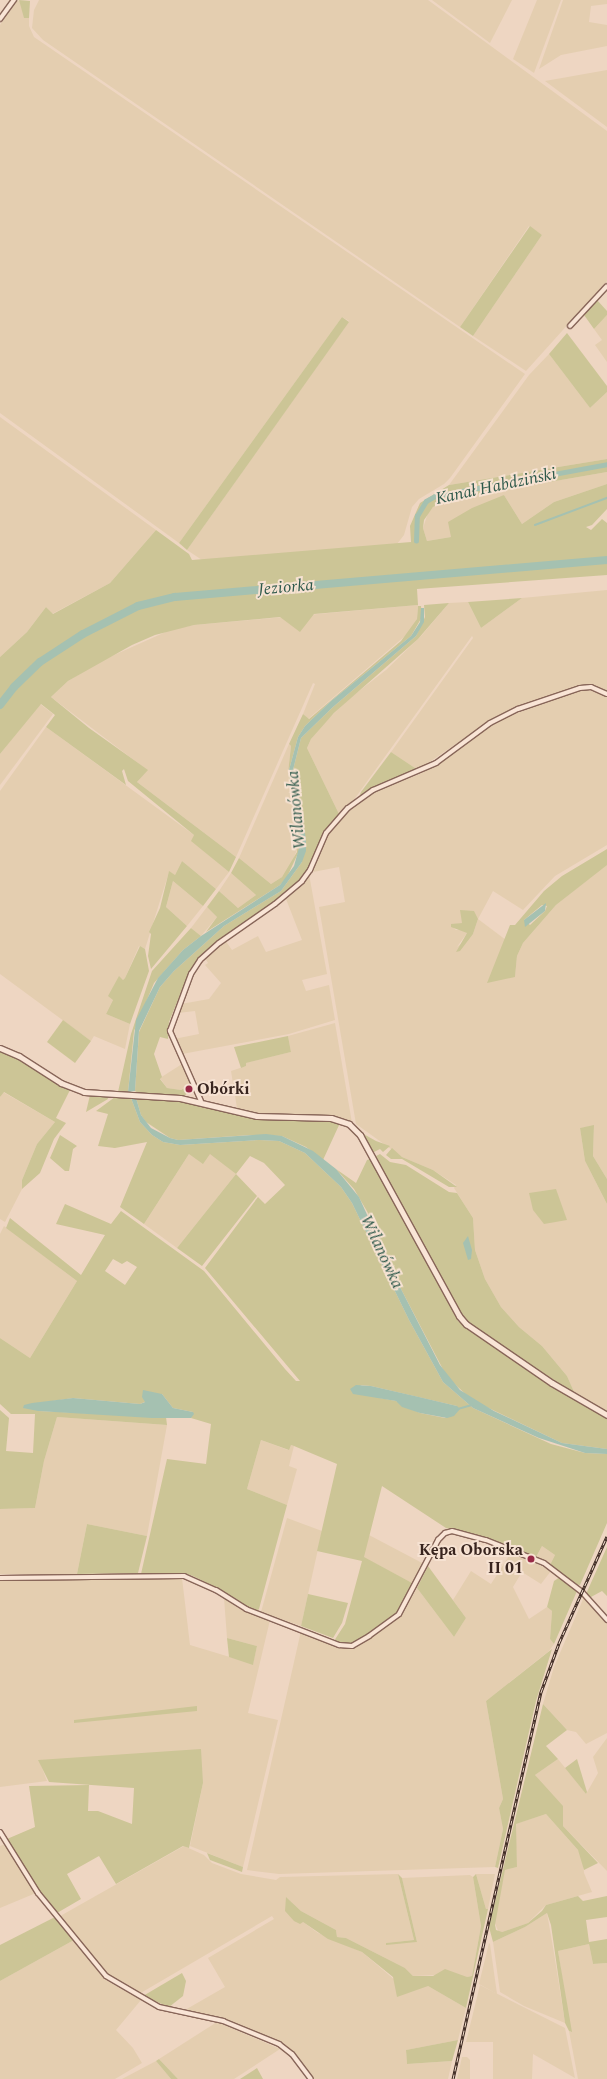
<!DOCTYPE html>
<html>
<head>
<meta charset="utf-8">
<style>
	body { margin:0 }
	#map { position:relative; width:607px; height:2079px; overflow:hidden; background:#eed6c2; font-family:Spectral,serif }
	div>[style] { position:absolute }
	.farmland>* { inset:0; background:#e4ceb0 }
	.green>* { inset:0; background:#ccc596 }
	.water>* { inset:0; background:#a5c1b1 }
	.stream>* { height:1.5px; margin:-0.75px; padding:0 0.75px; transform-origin:0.75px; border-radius:0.75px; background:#a5c1b1 }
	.canal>* { height:4.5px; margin:-2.25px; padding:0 2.25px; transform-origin:2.25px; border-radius:2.25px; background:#a5c1b1 }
	.river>* { height:8px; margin:-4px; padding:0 4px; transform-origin:4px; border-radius:4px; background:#a5c1b1 }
	.roads { filter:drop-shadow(1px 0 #886659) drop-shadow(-1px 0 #886659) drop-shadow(0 1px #886659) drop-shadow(0 -1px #886659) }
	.minor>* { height:4px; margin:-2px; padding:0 2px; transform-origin:2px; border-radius:2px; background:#f9e5d6 }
	.tertiary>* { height:5px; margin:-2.5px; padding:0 2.5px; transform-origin:2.5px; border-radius:2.5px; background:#f9e5d6 }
	.rail>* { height:3px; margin-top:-1.5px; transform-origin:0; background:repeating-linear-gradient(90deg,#f6e2d2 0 4.5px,#38241e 0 9px); box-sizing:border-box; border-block:1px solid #38241e }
	.dots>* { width:11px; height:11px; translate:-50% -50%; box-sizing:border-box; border:2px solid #f6e2d2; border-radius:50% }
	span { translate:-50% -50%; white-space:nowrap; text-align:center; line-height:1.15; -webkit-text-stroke:4px #f6e2d2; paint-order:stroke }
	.poi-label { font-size:16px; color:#38241e; font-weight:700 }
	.left { translate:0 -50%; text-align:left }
	.right { translate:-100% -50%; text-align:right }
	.water-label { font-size:17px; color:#2d584a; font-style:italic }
</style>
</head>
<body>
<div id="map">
	<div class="farmland">
		<div style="clip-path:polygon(17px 0,21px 2px,26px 18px,29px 18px,29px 26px,34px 37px,525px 374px,450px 478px,444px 484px,419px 499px,412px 507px,404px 535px,397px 544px,202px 560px,187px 550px,349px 321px,342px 317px,179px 543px,0 413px,0 25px)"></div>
		<div style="clip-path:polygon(39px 0,428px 0,607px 131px,607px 281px,526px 371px,473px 336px,542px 235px,529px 226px,460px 327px,43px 40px,32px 28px,34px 10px)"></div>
		<div style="clip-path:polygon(432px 0,512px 0,490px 43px)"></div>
		<div style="clip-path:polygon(537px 0,561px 0,534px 73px,513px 59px)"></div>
		<div style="clip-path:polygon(563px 0,607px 0,607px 4px,591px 6px,589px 22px,607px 25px,607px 46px,561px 55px,539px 69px)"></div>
		<div style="clip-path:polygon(607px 70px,607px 127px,545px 81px)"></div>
		<div style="clip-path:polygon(607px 315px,607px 362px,595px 345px,602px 340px,594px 329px)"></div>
		<div style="clip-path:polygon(549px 354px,590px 408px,607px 392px,607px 459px,449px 485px,529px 375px)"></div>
		<div style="clip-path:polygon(0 417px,156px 530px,110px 583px,52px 614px,46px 607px,27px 632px,0 657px)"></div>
		<div style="clip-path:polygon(607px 472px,607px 484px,554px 502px,522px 524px,504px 495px,451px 537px,427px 541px,423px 528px,428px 513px,433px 507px,452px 499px)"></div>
		<div style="clip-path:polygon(607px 590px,607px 692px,590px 685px,580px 686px,519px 706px,489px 721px,418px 770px,391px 752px,473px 638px,472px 636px,353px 801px,339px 814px,307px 748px,311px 739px,319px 728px,350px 698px,386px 670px,422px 635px,449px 603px,468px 602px,481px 628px,522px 598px)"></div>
		<div style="clip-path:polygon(418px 605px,417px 619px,412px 630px,308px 719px,303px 714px,315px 684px,313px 683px,236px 857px,137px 782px,147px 770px,51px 697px,68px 681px,103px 660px,170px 630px,194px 625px)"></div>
		<div style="clip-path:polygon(evenodd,585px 689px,607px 696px,607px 845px,555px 876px,523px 910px,493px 891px,478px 919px,506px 940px,515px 977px,517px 956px,523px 943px,556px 905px,607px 864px,607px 1179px,593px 1156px,594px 1126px,580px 1128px,585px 1161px,607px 1204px,607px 1412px,575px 1394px,567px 1376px,542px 1346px,519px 1327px,501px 1307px,485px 1279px,475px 1250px,473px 1218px,454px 1188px,456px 1185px,433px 1170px,402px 1157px,356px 1124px,319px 907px,345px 902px,339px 867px,313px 872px,325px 835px,348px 811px,373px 793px,422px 773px,500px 719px,585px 689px,478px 919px,473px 934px,457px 947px,467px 933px,465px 930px,456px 930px,451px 925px,462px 923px,462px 920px,478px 919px)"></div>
		<div style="clip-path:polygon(40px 704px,53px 714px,0 785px,0 754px)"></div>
		<div style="clip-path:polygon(46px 727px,194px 835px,192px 841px,229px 872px,216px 889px,182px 861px,175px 875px,169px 872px,145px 949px,139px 946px,125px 978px,123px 980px,119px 977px,113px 1000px,106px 1014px,130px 1024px,125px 1049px,94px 1036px,91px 1041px,0 974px,0 791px)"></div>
		<div style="clip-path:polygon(289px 744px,291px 746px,288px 773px,299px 845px,290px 867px,282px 877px,271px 884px,239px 858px)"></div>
		<div style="clip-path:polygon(231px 873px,256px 895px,238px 908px,219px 891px)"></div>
		<div style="clip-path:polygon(309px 874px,327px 974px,302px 980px,306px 991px,329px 985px,335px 1020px,289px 1034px,182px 1054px,174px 1039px,199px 1034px,195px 1011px,178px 1013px,181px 1004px,209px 999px,221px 983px,205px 965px,208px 963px,205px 958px,225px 940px,232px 950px,258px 936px,266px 952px,302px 940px,286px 899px)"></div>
		<div style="clip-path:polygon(173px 881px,203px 906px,187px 926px,166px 907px)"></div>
		<div style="clip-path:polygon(207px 907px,217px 917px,201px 936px,191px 928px)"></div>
		<div style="clip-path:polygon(335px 1023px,352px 1123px,333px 1117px,261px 1114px,237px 1108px,231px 1071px,246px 1066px,245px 1063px,291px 1052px,288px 1036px)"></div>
		<div style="clip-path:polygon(182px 1064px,192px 1084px,181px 1090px,167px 1088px,160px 1078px)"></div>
		<div style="clip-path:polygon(3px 1092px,55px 1122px,37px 1144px,22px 1180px,22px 1189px,5px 1222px,0 1219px,0 1097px)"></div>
		<div style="clip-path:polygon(210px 1153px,236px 1174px,177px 1248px,144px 1224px,189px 1154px)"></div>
		<div style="clip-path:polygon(4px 1226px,77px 1281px,30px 1358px,0 1338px,0 1234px)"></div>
		<div style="clip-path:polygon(57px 1417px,167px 1425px,147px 1536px,87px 1524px,77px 1574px,0 1574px,0 1509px,35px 1508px,44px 1461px)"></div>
		<div style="clip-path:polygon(261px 1440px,288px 1450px,291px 1445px,294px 1446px,289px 1466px,297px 1469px,287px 1505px,247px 1489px)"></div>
		<div style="clip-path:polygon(287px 1518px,322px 1531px,301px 1626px,261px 1612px)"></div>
		<div style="clip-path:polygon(369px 1535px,424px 1564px,414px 1584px,363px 1557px)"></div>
		<div style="clip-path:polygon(542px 1546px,555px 1555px,550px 1565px,536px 1557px)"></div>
		<div style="clip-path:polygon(512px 1551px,551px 1571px,541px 1584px,522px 1572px,513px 1587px,529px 1619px,547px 1607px,552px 1611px,550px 1639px,554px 1644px,549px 1651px,486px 1701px,503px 1799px,499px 1808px,503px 1829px,495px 1867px,279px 1874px,247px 1870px,301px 1631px,338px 1646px,347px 1648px,360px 1644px,405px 1610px,417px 1588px,454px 1637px,466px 1618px,453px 1600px,471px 1571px,491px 1584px)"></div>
		<div style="clip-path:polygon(182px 1578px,190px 1645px,253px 1664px,257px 1646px,227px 1638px,224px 1598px,238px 1608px,270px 1620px,248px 1713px,278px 1720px,243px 1867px,190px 1846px,203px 1783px,39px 1760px,47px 1781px,0 1787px,0 1580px)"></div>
		<div style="clip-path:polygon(584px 1597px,607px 1623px,607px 1733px,586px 1744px,576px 1732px,567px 1730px,543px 1704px,554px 1667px)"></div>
		<div style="clip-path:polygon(607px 1738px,607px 1871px,563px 1826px,562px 1813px,535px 1775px,558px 1759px,586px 1794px,598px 1773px,593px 1757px)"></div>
		<div style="clip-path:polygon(546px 1814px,578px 1850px,583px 1859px,584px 1873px,592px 1892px,546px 1905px,528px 1923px,499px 1933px,494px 1921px,505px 1870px,517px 1867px,515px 1824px)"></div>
		<div style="clip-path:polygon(5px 1844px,36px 1893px,0 1908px,0 1846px)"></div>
		<div style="clip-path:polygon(184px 1846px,204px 1855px,212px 1863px,241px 1874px,276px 1880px,280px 1877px,398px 1874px,414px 1940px,386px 1943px,417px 1942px,402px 1878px,470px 1875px,473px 1877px,481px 1926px,472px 1976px,467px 1977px,437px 1975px,413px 1976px,405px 1968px,346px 1938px,337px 1937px,336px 1930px,301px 1911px,286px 1897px,303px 1922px,318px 1933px,362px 1952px,396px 1981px,428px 1986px,466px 2008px,458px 2040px,406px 2050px,407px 2064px,452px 2061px,448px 2079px,313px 2079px,298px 2057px,283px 2044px,229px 2021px,185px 2010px,225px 1987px,208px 1958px,274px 1919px,272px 1916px,139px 1994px,109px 1976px,60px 1917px,62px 1915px)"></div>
		<div style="clip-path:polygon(476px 1874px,495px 1874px,488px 1909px,486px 1909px)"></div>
		<div style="clip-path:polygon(547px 1913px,554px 1953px,565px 2023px,524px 2006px,500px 1992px,493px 1942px,525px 1927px)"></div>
		<div style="clip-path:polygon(74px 1940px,104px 1979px,141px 2000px,116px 2030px,133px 2048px,142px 2063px,115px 2079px,0 2079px,0 1981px)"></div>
		<div style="clip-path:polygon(489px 1943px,490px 1944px,497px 1994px,479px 1984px)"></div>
		<div style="clip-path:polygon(589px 1944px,593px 1964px,607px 1963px,607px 2079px,578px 2079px,569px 2031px,571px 2032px,558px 1951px)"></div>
		<div style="clip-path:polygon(480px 1985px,565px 2028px,575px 2078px,533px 2054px,532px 2079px,493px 2079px,493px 2042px,466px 2042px)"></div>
		<div style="clip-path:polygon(217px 2022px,280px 2049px,234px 2079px,178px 2079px,159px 2059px)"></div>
		<div style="clip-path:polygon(462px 2057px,467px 2057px,470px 2060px,470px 2079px,457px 2079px)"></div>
		<div style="clip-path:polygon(156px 2061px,171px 2079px,122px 2079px)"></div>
	</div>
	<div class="green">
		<div style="clip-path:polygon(19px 0,30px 1px,29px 18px,24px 18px)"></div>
		<div style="clip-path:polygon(530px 226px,542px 235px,473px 336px,460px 327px)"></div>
		<div style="clip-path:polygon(597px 300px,607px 311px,607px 315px,594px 329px,584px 315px)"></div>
		<div style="clip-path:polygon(342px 317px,349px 322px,187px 550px,179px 543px)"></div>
		<div style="clip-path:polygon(567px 333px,607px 386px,607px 392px,590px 408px,549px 354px)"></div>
		<div style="clip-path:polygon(607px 459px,607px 472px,452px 499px,433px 507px,424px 520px,423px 528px,427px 541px,451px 537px,448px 522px,472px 508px,504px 495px,522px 524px,554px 502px,607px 484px,607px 509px,592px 525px,586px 527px,591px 530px,602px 519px,607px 523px,607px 575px,417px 589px,418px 605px,314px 614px,300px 632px,280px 617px,194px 625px,155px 635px,132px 645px,68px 681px,51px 697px,89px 728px,148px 770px,137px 782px,236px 857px,229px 872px,191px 841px,194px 835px,128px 781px,124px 769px,122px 771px,126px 785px,46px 727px,55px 715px,41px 704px,0 754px,0 657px,27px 632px,46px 607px,53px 614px,110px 583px,156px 530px,189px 554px,192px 560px,411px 542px,410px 526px,420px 503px,449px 485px)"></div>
		<div style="clip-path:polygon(522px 598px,481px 628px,468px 602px)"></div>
		<div style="clip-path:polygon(449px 603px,418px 639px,334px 713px,311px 739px,307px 748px,339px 814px,322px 835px,308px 870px,302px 878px,272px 904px,216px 943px,188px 975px,169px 1022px,168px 1039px,160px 1037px,154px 1054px,162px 1077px,160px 1079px,167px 1088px,181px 1090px,192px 1084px,193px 1089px,184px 1096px,140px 1094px,135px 1091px,139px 1032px,160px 987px,174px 971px,224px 926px,281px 891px,302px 862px,299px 797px,293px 770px,301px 738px,333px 707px,416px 636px,425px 617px,424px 605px)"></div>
		<div style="clip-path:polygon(418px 606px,421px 606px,422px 617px,411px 636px,331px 701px,305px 726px,298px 737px,289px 770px,300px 834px,300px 849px,287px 877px,280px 885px,206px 932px,217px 917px,207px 907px,219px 891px,238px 908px,256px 895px,231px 873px,239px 858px,271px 884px,282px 877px,297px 852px,298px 833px,288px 773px,291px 746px,289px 744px,303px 714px,309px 719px,401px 641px,417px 619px)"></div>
		<div style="clip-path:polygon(391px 752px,418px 770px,359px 797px,361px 792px)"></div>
		<div style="clip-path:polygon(evenodd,607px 849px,607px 865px,556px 905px,523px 943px,517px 956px,515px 977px,487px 983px,510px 925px,515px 925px,544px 891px,562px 876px,607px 849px,542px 905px,547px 906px,545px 911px,530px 925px,524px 920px,542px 905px)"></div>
		<div style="clip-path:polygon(182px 861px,216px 889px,203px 906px,173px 881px,166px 907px,187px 926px,151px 969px,148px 956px,151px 934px,149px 932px,160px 908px,169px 871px,175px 875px)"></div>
		<div style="clip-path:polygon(460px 910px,474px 911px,478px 919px,473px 934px,460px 951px,456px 952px,467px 933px,451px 927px,451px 924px,462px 923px)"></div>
		<div style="clip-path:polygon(191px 928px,201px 936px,183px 950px,154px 983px,134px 1031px,128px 1092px,118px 1092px,131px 1034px,152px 971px)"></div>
		<div style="clip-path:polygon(140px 946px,145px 949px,149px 971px,130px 1024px,106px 1014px,113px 1000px,108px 996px,119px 976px,123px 980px,125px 978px)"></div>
		<div style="clip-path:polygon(63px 1020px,91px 1041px,75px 1063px,47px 1042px)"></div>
		<div style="clip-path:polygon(288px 1036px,291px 1052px,246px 1063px,246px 1066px,241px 1068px,234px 1047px)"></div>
		<div style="clip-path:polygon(0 1051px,23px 1061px,70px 1090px,56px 1118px,66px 1123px,54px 1139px,40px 1173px,22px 1189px,22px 1180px,37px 1144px,55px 1122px,4px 1092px,0 1097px)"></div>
		<div style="clip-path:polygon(90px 1095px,107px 1096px,108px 1099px,86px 1112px)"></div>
		<div style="clip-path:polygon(evenodd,115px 1097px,131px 1098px,140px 1122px,152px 1135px,163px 1142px,180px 1145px,259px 1140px,279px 1141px,305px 1153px,341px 1187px,352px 1203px,409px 1320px,443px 1382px,473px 1408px,551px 1444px,585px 1453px,607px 1454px,607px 1523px,580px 1585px,574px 1584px,550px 1565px,555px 1555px,542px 1546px,536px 1557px,484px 1538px,446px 1528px,382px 1486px,364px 1557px,414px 1584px,400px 1609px,386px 1624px,352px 1643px,340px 1643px,334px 1641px,345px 1624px,362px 1561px,317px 1551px,337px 1464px,294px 1446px,291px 1445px,289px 1450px,261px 1440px,247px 1489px,287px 1505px,259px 1609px,257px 1611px,240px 1604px,215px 1587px,193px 1576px,183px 1573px,141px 1574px,167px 1459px,206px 1464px,211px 1424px,191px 1418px,193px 1412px,173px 1408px,162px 1394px,140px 1404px,73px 1398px,39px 1403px,38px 1411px,166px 1417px,167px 1425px,57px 1417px,44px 1461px,35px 1508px,0 1509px,0 1410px,9px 1418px,6px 1451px,33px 1453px,35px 1414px,11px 1414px,0 1404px,0 1338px,30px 1358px,77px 1281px,6px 1228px,10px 1218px,81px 1275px,105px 1235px,56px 1224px,65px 1204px,111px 1224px,121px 1211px,204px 1271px,285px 1369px,296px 1381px,300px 1381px,205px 1268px,258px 1197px,265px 1204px,285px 1185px,264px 1163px,250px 1156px,236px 1174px,257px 1196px,202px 1266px,177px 1248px,236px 1174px,210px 1154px,203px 1164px,189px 1154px,144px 1224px,120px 1207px,147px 1142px,115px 1148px,98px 1146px,108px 1114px,96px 1111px,115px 1097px,113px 1259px,122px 1264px,127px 1261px,137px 1267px,125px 1285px,105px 1271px,113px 1259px,115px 1097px,360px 1385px,371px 1386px,457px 1406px,445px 1418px,420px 1413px,396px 1401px,380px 1398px,360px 1385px)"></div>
		<div style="clip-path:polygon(136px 1098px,175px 1099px,270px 1120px,332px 1121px,340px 1123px,323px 1160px,306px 1147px,282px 1136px,250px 1135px,178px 1140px,170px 1138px,146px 1122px,141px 1115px)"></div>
		<div style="clip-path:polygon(594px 1125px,593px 1156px,607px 1179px,607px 1204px,585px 1161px,580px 1128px)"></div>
		<div style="clip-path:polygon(360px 1132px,376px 1141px,390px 1146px,383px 1152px,380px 1149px,372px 1153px)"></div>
		<div style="clip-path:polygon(60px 1135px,77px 1146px,73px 1149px,69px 1171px,65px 1171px,50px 1158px)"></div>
		<div style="clip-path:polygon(392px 1148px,402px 1157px,433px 1170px,457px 1187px,449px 1187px,402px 1159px,391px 1159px,386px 1155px)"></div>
		<div style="clip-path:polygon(380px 1154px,390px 1162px,406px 1165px,449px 1192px,457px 1193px,473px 1218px,475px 1250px,485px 1279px,501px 1307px,519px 1327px,542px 1346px,567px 1376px,575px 1394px,469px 1324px,460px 1314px,374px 1157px)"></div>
		<div style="clip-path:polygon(370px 1159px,458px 1321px,557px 1389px,607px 1418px,607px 1449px,562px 1443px,472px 1400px,447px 1377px,401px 1289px,368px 1213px,354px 1189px,336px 1169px,356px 1183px,367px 1160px)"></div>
		<div style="clip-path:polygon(556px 1189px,567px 1220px,544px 1224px,533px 1210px,529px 1193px)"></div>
		<div style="clip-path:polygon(87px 1524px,147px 1536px,138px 1573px,77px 1574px)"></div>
		<div style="clip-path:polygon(607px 1547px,607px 1596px,602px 1591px,591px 1597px,586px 1594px)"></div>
		<div style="clip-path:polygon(428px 1566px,466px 1618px,454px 1637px,417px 1588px)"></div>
		<div style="clip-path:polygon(560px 1577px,577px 1591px,554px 1644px,550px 1639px,552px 1611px,547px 1607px,554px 1581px)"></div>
		<div style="clip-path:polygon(308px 1594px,348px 1603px,342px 1623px,333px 1638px,301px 1626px)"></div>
		<div style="clip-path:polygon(227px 1638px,257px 1646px,253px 1665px,229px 1657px)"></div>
		<div style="clip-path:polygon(552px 1649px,536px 1701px,498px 1868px,495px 1867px,503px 1829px,499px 1808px,503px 1799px,486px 1701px)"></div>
		<div style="clip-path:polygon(543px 1704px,567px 1730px,546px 1746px,558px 1759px,535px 1775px,563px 1806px,563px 1826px,598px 1863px,584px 1870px,578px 1850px,546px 1814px,516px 1824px,517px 1867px,505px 1870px,495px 1925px,496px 1930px,502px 1932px,528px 1923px,542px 1911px,546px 1905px,578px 1896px,583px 1901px,607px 1896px,607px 1917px,586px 1920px,589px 1942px,607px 1939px,607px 1963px,593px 1964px,589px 1944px,558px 1951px,572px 2032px,569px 2031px,565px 2023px,551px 1925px,547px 1913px,525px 1927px,493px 1942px,489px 1927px)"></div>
		<div style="clip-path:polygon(197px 1706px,197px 1711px,74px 1723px,74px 1720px)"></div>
		<div style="clip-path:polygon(201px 1749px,203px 1783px,189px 1848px,183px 1846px,116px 1884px,99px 1856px,67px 1874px,81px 1899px,57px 1913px,25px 1871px,7px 1839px,35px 1827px,29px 1786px,89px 1785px,88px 1811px,98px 1811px,132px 1824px,134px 1788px,49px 1782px,38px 1760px)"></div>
		<div style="clip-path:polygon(577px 1759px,587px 1792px,586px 1794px,565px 1768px)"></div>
		<div style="clip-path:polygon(207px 1853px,243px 1867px,242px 1872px,210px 1860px)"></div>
		<div style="clip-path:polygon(398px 1874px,402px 1878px,417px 1942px,386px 1945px,386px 1943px,414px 1940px)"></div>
		<div style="clip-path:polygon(476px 1874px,486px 1909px,488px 1909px,466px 2008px,428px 1986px,397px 1997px,393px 1977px,362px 1952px,328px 1939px,303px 1922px,300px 1924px,294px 1921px,285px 1911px,286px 1897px,301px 1911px,336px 1930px,337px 1937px,346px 1938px,405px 1968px,413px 1976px,433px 1976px,445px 1969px,467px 1977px,472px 1976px,481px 1926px,473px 1877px)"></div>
		<div style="clip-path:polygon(55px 1917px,74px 1940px,0 1981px,0 1945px)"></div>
		<div style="clip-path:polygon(182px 1973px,186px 1981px,183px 1996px,169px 2007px,143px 1996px)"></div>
		<div style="clip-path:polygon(458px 2040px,452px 2061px,407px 2064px,406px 2050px)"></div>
		<div style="clip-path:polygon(159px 2059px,178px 2079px,171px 2079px,156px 2061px)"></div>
		<div style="clip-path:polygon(257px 2068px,263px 2079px,240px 2079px)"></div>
	</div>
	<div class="water">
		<div style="clip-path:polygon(421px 608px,424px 608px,424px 622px,416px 636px,333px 707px,301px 738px,293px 770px,306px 839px,306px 851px,302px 862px,281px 891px,224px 926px,174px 971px,160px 987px,139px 1031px,135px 1091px,128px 1092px,136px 1020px,158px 978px,183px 950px,201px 936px,280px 885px,294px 866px,301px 841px,289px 770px,298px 737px,305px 726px,331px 701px,411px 636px,420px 622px)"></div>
		<div style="clip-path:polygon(546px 903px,545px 911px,525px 927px,524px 920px)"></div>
		<div style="clip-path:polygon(131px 1098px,136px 1098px,141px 1115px,151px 1128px,170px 1138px,178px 1140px,266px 1134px,282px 1136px,313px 1151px,336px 1169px,359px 1197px,401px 1289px,440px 1365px,460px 1390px,494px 1411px,562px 1443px,607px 1449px,607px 1454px,585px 1453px,539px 1438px,473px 1408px,443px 1382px,409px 1320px,352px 1203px,341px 1187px,305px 1153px,279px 1141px,259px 1140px,180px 1145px,163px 1142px,152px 1135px,140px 1122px)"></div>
		<div style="clip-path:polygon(468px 1236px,472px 1250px,471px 1259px,468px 1260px,463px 1243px)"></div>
		<div style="clip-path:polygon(356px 1385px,371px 1386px,419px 1397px,457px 1406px,460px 1409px,454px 1416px,447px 1418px,420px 1413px,402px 1407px,396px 1401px,353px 1394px,350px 1389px)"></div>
		<div style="clip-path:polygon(143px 1390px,162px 1394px,173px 1408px,193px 1412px,194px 1414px,191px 1418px,152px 1418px,38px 1411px,23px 1408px,24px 1405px,32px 1403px,73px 1398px,140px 1404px,145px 1402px,142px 1397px)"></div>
	</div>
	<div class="stream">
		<div style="left:535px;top:525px;width:77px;rotate:-20.6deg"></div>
		<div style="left:458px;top:1409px;width:15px;rotate:-16deg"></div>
	</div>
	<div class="canal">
		<div style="left:416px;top:541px;width:25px;rotate:-88deg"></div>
		<div style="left:417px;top:516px;width:17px;rotate:-59deg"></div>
		<div style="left:426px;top:501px;width:10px;rotate:-29deg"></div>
		<div style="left:435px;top:496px;width:175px;rotate:-10.5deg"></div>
	</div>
	<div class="river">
		<div style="left:0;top:705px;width:23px;rotate:-52deg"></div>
		<div style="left:14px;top:687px;width:36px;rotate:-44deg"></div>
		<div style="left:40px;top:662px;width:51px;rotate:-33.1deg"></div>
		<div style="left:83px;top:634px;width:62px;rotate:-27deg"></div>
		<div style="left:138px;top:606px;width:38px;rotate:-14deg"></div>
		<div style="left:175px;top:597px;width:434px;rotate:-4.9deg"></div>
	</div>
	<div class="roads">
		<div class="minor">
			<div style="left:0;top:19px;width:24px;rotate:-54deg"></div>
			<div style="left:570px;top:326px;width:54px;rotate:-47.2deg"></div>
			<div style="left:201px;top:1101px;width:77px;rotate:-113.9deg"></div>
			<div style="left:170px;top:1031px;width:61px;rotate:-69.8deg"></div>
			<div style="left:191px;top:974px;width:17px;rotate:-57deg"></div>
			<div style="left:200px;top:960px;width:25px;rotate:-42deg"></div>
			<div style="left:219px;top:943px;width:68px;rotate:-34.9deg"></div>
			<div style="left:275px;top:904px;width:35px;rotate:-40deg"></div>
			<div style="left:302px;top:881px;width:14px;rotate:-54deg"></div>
			<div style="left:310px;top:870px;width:40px;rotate:-66.6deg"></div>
			<div style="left:326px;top:833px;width:33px;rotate:-49deg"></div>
			<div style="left:348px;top:808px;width:31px;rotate:-36deg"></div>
			<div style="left:373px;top:790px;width:69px;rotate:-23.2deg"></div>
			<div style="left:436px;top:763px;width:67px;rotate:-36.5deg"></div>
			<div style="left:490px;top:723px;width:31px;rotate:-27deg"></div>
			<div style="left:518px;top:709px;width:65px;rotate:-18.7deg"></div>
			<div style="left:580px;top:688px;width:11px;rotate:-5deg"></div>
			<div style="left:591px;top:687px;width:17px;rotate:24deg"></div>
			<div style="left:0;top:1578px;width:184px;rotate:-0.6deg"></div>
			<div style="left:184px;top:1576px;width:35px;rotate:24deg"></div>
			<div style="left:216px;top:1590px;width:36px;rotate:32deg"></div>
			<div style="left:246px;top:1609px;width:100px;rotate:21.2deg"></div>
			<div style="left:339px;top:1645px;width:13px;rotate:4deg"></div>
			<div style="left:352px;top:1646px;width:20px;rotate:-30deg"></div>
			<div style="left:369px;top:1636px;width:37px;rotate:-36deg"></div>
			<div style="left:399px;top:1614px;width:84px;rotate:-62.2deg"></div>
			<div style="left:438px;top:1540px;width:10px;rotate:-45deg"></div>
			<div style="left:445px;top:1533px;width:7px;rotate:-16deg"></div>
			<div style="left:452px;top:1531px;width:35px;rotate:15deg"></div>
			<div style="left:486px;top:1540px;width:62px;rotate:21.6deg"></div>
			<div style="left:544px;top:1563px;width:48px;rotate:37.3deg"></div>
			<div style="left:582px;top:1592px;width:38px;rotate:48deg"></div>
			<div style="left:0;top:1832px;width:72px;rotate:58.1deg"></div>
			<div style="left:38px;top:1893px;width:107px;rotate:50.7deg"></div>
			<div style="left:106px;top:1976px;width:61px;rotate:30.3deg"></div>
			<div style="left:159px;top:2007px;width:66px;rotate:12.3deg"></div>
			<div style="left:223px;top:2021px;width:61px;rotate:22.3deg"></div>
			<div style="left:279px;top:2044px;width:16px;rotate:38deg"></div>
			<div style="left:292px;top:2054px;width:31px;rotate:53deg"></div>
		</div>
		<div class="tertiary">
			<div style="left:0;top:1048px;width:21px;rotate:23deg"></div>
			<div style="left:19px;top:1056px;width:50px;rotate:32.7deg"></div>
			<div style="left:61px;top:1083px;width:25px;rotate:21deg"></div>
			<div style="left:84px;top:1092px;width:96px;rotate:3.6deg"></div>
			<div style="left:180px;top:1098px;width:79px;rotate:13.2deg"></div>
			<div style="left:257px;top:1116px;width:74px;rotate:1.5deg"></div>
			<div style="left:331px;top:1118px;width:19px;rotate:18deg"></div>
			<div style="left:349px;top:1124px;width:16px;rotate:45deg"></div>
			<div style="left:360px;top:1135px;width:206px;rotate:61.3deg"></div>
			<div style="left:459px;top:1316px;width:11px;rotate:49deg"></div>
			<div style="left:466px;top:1324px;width:104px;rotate:34.5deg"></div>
			<div style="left:552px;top:1383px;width:64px;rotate:30.2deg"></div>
		</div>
	</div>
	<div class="rail">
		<div style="left:453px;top:2079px;width:397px;rotate:-77.2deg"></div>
		<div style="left:541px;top:1692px;width:52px;rotate:-69.8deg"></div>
		<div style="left:559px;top:1643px;width:117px;rotate:-65.8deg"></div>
	</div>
	<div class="dots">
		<div style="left:189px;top:1089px;background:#982946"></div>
		<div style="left:531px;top:1559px;background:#982946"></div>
	</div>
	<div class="poi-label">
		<span class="left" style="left:197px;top:1089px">Obórki</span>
		<span class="right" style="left:523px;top:1559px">Kępa Oborska<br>II 01</span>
	</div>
	<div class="water-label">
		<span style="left:496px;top:487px;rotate:-12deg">Kanał Habdziński</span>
		<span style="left:286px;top:588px;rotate:-5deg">Jeziorka</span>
		<span style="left:297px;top:810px;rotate:-95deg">Wilanówka</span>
		<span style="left:381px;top:1252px;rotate:65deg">Wilanówka</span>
	</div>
</div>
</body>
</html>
